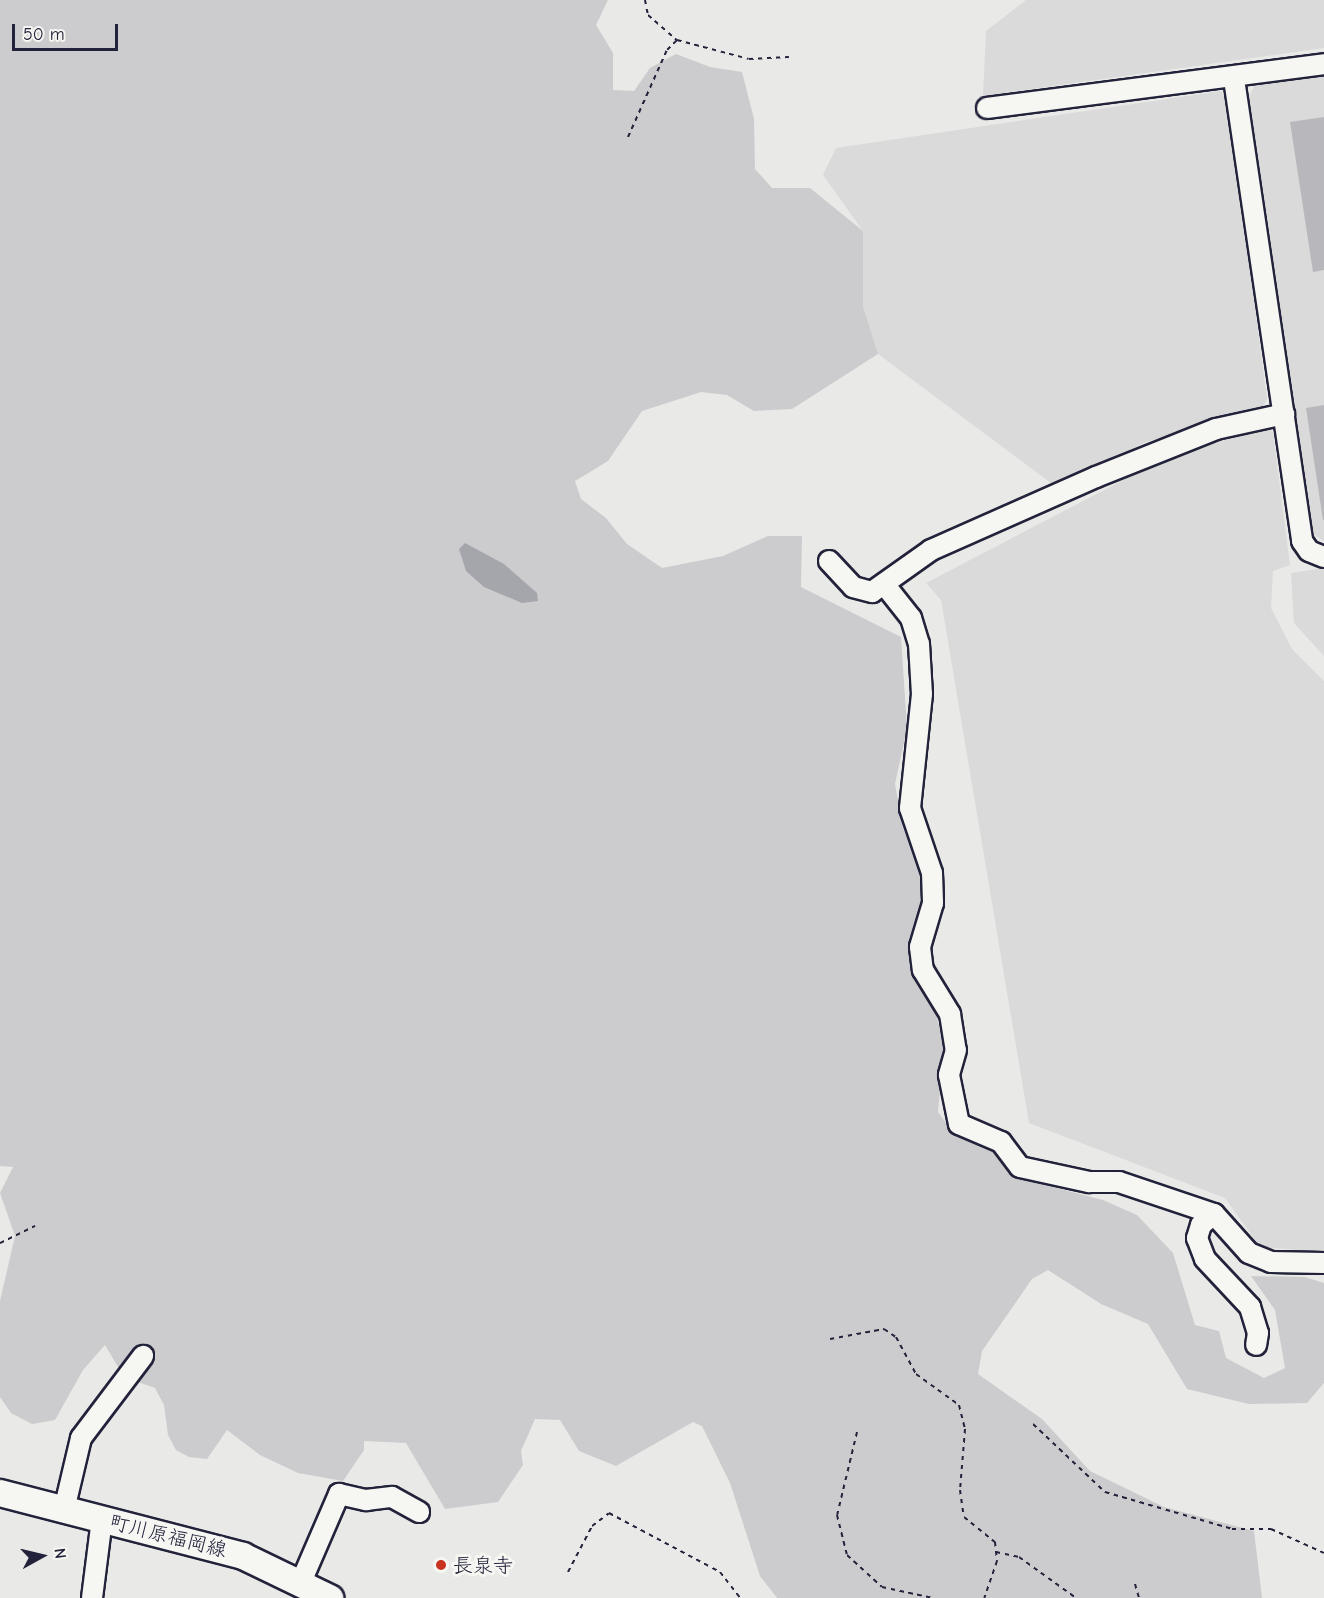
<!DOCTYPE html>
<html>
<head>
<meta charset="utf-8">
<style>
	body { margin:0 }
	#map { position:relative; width:1324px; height:1598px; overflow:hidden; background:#e9e9e7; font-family:"Comic Neue","Klee One",sans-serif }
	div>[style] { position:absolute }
	.built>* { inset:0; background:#dadada }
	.green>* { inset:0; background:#ccccce }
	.water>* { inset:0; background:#a5a5ac }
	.building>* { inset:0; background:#b8b8bc }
	.path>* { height:2px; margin-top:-1px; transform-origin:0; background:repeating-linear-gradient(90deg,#22223b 0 4.5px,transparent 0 9px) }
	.roads { filter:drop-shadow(2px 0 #22223b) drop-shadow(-2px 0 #22223b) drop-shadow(0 2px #22223b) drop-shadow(0 -2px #22223b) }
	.minor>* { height:20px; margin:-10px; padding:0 10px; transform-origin:10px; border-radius:10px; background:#f6f6f2 }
	.major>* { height:26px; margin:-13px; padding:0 13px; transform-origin:13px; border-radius:13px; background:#f6f6f2 }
	.dots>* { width:16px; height:16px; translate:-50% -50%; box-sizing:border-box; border:3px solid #f6f6f2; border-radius:50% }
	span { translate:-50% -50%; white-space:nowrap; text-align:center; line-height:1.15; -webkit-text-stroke:6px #f6f6f2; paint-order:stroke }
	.street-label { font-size:20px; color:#22223b }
	.poi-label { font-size:20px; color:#22223b }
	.left { translate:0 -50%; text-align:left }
	.north { position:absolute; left:12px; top:1526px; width:60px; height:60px; -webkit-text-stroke:4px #f6f6f2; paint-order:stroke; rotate:82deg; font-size:16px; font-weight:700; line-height:24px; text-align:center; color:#22223b }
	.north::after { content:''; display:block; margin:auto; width:21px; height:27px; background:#22223b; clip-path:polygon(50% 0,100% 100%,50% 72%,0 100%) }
	.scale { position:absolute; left:12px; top:24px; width:106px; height:27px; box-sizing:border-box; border:3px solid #22223b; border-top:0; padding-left:8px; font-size:18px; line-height:21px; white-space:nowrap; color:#22223b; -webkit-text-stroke:4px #f6f6f2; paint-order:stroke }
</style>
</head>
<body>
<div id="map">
	<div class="built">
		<div style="clip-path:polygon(1026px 0,1324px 0,1324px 48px,983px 96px,986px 31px)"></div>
		<div style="clip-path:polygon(1324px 75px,1324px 541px,1311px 533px,1248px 99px,1255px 85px)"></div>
		<div style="clip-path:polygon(1221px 91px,1228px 101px,1267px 399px,1261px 410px,1146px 442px,1055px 486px,878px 354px,863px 306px,863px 231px,823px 175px,836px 148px)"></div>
		<div style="clip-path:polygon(1264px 427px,1273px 432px,1290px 565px,1273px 571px,1271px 608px,1292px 649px,1324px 681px,1324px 1252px,1260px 1247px,1225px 1198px,1029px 1123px,941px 600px,926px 583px,1152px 465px)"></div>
		<div style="clip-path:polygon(1324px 568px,1324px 656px,1294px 623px,1291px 573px)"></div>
	</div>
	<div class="green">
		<div style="clip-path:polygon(0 0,608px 0,596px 25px,613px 53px,613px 90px,634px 91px,650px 68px,676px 54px,710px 67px,742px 72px,754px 119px,755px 169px,772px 188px,810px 188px,863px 231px,863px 306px,878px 354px,792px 409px,754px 411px,727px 395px,701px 392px,642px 411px,608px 461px,575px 481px,581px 499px,606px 518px,627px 544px,662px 568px,723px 556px,768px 536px,802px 536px,801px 587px,901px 637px,907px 728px,895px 784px,903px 828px,922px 874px,922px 905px,911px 936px,915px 970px,930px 993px,944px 1044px,938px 1112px,954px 1134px,998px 1151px,1021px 1179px,1103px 1200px,1137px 1215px,1173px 1253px,1195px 1325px,1219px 1331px,1226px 1358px,1264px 1378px,1285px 1368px,1275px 1310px,1251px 1276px,1305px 1277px,1324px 1283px,1324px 1383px,1307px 1403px,1249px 1404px,1187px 1389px,1148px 1324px,1101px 1304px,1048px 1270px,1032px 1279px,982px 1351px,978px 1374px,1042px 1419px,1090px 1471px,1164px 1507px,1254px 1531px,1262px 1598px,777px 1598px,760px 1576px,730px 1483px,702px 1426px,693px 1422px,616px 1466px,579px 1451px,560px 1420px,535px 1419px,521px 1451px,523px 1465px,498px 1502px,445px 1509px,406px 1443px,364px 1441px,364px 1450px,343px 1481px,298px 1473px,260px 1455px,227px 1430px,207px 1459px,189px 1457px,176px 1450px,168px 1435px,164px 1405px,155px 1388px,124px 1377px,105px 1345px,83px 1370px,55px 1420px,32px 1424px,11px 1413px,0 1397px,0 1301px,15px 1236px,0 1193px,13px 1167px,0 1166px)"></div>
	</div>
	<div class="water">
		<div style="clip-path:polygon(465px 543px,504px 564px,537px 593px,538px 601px,522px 603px,484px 587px,466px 571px,459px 549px)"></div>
	</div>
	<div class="building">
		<div style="clip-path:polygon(1324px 117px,1324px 270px,1313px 272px,1290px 122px)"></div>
		<div style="clip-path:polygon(1324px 405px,1324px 520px,1323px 520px,1306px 408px)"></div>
	</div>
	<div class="path">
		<div style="left:645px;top:0;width:15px;rotate:79deg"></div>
		<div style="left:648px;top:15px;width:38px;rotate:41deg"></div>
		<div style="left:677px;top:40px;width:74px;rotate:14.8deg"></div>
		<div style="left:749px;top:59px;width:40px;rotate:-2.9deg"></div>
		<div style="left:628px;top:137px;width:95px;rotate:-65.9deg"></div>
		<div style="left:667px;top:50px;width:14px;rotate:-45deg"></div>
		<div style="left:0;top:1243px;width:39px;rotate:-26deg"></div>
		<div style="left:830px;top:1339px;width:55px;rotate:-10.5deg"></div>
		<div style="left:884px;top:1329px;width:14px;rotate:34deg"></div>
		<div style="left:896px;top:1337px;width:42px;rotate:61.6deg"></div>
		<div style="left:916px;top:1374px;width:53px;rotate:35.8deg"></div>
		<div style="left:959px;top:1405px;width:25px;rotate:76deg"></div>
		<div style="left:965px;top:1429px;width:61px;rotate:94.7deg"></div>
		<div style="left:960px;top:1490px;width:27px;rotate:82deg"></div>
		<div style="left:964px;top:1517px;width:40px;rotate:39deg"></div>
		<div style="left:995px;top:1542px;width:19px;rotate:84deg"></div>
		<div style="left:997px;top:1561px;width:39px;rotate:109deg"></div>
		<div style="left:1033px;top:1424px;width:99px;rotate:43.4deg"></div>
		<div style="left:1105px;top:1492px;width:132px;rotate:16.2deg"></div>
		<div style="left:1232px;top:1529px;width:39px"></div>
		<div style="left:1271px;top:1529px;width:58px;rotate:24.4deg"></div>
		<div style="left:857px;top:1432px;width:85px;rotate:103.5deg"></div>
		<div style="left:837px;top:1515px;width:41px;rotate:76deg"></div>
		<div style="left:847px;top:1555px;width:47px;rotate:42.4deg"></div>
		<div style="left:882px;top:1587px;width:52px;rotate:12.2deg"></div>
		<div style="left:996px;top:1552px;width:24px;rotate:12deg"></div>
		<div style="left:1019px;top:1557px;width:70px;rotate:35.7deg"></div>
		<div style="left:568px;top:1572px;width:52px;rotate:-62.4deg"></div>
		<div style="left:592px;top:1526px;width:21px;rotate:-37deg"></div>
		<div style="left:609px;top:1513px;width:126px;rotate:28deg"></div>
		<div style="left:720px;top:1572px;width:33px;rotate:52deg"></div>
		<div style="left:1135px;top:1584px;width:15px;rotate:74deg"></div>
	</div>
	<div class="roads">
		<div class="minor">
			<div style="left:1234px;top:79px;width:467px;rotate:81.6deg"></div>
			<div style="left:1302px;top:541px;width:12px;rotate:55deg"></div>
			<div style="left:1309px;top:551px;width:16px;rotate:22deg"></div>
			<div style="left:987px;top:108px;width:340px;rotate:-7.4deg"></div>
			<div style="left:829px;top:561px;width:35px;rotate:47deg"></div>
			<div style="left:853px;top:587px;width:20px;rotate:15deg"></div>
			<div style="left:872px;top:592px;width:72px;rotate:-35.4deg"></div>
			<div style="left:931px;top:550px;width:180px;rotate:-23.9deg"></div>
			<div style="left:1096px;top:477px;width:129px;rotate:-21.8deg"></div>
			<div style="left:1216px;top:429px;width:70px;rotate:-12.4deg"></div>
			<div style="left:884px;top:584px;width:43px;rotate:51.5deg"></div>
			<div style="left:911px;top:618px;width:27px;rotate:73deg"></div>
			<div style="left:919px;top:644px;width:50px;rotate:86.6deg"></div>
			<div style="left:922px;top:694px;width:115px;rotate:96deg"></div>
			<div style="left:910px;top:808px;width:69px;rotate:71.3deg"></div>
			<div style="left:932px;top:873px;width:30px;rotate:88deg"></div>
			<div style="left:933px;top:903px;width:46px;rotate:106.5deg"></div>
			<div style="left:920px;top:947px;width:23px;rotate:83deg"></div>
			<div style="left:923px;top:970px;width:52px;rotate:58.5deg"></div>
			<div style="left:950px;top:1014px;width:36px;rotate:81deg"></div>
			<div style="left:956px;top:1050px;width:26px;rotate:106deg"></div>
			<div style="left:949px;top:1075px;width:50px;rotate:78.5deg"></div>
			<div style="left:959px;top:1124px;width:46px;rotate:23.2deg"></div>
			<div style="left:1001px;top:1142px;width:31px;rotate:53deg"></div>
			<div style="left:1020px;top:1167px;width:71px;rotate:12.3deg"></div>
			<div style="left:1089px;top:1182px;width:30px"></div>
			<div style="left:1119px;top:1182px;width:100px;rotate:18.6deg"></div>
			<div style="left:1214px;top:1214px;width:52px;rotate:48.1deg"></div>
			<div style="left:1249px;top:1253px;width:24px;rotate:22deg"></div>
			<div style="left:1271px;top:1262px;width:53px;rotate:1.1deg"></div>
			<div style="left:1214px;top:1214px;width:17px;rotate:140deg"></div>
			<div style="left:1201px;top:1225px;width:14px;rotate:107deg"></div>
			<div style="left:1197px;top:1238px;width:22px;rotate:69deg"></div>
			<div style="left:1205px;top:1259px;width:66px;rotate:46.8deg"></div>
			<div style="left:1250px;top:1307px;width:27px;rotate:73deg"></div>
			<div style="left:1258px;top:1333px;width:12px;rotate:99deg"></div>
			<div style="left:64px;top:1510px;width:74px;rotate:-76.7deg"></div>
			<div style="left:81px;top:1438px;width:103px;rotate:-52.9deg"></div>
			<div style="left:301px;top:1582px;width:96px;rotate:-66.6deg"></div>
			<div style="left:339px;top:1494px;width:28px;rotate:13deg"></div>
			<div style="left:366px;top:1500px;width:26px;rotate:-7deg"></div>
			<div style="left:392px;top:1497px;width:31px;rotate:29deg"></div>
			<div style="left:92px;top:1598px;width:80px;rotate:-82.8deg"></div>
		</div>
		<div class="major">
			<div style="left:0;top:1493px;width:251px;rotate:14.5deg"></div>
			<div style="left:243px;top:1556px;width:97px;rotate:25.8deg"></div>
		</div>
	</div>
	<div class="dots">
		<div style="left:441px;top:1565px;background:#c8321e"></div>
	</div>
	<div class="street-label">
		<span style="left:168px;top:1536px;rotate:14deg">町川原福岡線</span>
	</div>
	<div class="poi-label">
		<span class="left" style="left:453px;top:1565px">長泉寺</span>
	</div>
	<div class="north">N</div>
	<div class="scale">50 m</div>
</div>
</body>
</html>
